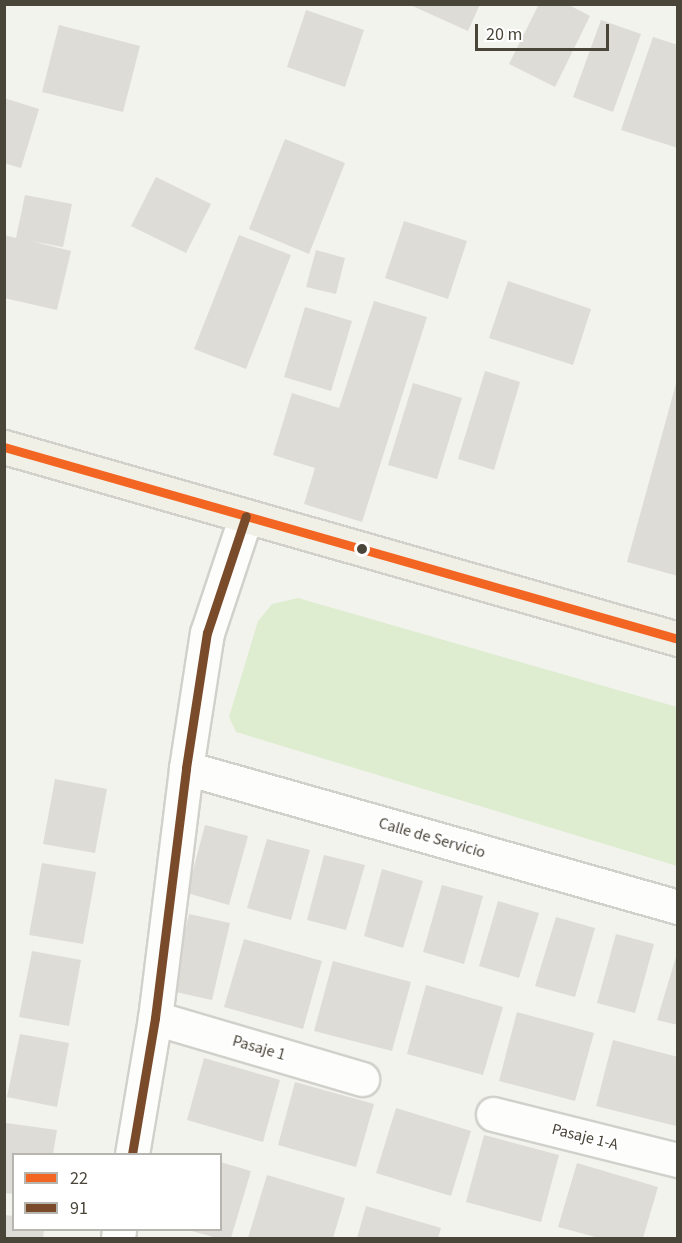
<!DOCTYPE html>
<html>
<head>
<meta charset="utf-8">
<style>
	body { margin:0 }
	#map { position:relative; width:682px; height:1243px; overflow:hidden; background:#f3f3ee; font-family:"Source Sans 3",sans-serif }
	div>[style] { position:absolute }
	.green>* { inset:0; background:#deedd0 }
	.building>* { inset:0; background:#dddcd7 }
	.roads { filter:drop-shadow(2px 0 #d1d0cb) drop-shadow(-2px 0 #d1d0cb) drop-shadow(0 2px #d1d0cb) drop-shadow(0 -2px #d1d0cb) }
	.minor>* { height:33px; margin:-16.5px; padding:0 16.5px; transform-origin:16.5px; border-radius:16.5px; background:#fdfdfc }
	.major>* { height:33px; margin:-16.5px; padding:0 16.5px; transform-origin:16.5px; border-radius:16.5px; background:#f1f0e6 }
	.bus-1>* { height:9px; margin:-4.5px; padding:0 4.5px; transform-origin:4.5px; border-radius:4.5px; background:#f26522 }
	.bus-2>* { height:9px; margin:-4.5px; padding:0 4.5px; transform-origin:4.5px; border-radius:4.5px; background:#7a4b2a }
	.dots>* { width:16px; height:16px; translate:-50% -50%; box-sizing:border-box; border:3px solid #fff; border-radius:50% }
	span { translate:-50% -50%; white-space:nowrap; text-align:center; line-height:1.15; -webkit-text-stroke:5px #fff; paint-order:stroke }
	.street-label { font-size:16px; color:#4a4539 }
	.frame { position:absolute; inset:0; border:6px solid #4a4539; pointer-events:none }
	.legend { position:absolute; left:12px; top:1153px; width:210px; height:78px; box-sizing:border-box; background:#fff; border:2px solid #b7b5b0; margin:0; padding:8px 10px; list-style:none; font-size:18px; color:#4a4539 }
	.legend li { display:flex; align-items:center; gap:12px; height:30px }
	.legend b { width:30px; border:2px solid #b7b5b0 }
	.scale { position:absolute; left:475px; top:24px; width:134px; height:27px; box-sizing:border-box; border:3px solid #4a4539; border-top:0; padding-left:8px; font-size:18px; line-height:21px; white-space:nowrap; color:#4a4539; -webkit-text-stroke:4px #fff; paint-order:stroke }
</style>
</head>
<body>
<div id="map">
	<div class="green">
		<div style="clip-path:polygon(298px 598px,677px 707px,677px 866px,236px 732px,229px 717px,258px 621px,272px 604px)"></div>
	</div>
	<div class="building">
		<div style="clip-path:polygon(408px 4px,480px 4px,468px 31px)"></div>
		<div style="clip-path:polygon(539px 4px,567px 4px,590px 16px,555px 87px,509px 64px)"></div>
		<div style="clip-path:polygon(306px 10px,364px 30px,345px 87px,287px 67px)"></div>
		<div style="clip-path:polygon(601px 20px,641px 34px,613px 112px,573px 97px)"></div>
		<div style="clip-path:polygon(59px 25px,140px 46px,123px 112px,42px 92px)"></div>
		<div style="clip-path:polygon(653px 37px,678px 45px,678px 148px,621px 130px)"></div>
		<div style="clip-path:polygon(4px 98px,39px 109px,21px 168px,4px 163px)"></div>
		<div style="clip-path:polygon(285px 139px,345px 163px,309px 254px,249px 229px)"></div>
		<div style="clip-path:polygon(156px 177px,211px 204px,186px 253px,131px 226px)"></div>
		<div style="clip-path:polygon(25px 195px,72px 204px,63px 247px,31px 241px,71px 251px,57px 310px,4px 298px,4px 235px,16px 238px)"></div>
		<div style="clip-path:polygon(404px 221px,467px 241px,448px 299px,385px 278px)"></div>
		<div style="clip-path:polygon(239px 235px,291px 255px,246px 369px,194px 349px)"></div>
		<div style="clip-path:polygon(316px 250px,345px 258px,336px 294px,306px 287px)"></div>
		<div style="clip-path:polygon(508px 281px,591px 309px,573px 365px,489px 338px)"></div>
		<div style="clip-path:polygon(374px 301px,427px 317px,362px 522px,304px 504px,315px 468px,273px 455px,292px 393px,339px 408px)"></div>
		<div style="clip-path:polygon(305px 307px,352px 321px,331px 391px,284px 377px)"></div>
		<div style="clip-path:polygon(485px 371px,520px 382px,494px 470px,458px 459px)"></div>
		<div style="clip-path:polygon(677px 380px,678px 380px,678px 576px,627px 562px)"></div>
		<div style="clip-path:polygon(413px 383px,462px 398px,437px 479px,388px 465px)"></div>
		<div style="clip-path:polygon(55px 779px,107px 789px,95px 853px,43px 844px)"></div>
		<div style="clip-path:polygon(205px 825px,248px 836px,229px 905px,187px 893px)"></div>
		<div style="clip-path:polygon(267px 839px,310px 850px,291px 920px,247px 908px)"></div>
		<div style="clip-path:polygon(324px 855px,365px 865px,346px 930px,307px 920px)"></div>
		<div style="clip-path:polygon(42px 863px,96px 872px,83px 944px,29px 935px)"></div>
		<div style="clip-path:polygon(382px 869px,423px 881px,403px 948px,364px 936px)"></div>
		<div style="clip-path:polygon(442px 885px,483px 896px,464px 964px,423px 952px)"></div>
		<div style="clip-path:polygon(498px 901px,539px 913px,519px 978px,479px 966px)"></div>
		<div style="clip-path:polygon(189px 914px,230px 923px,212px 1000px,171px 991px)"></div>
		<div style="clip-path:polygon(556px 917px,595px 928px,575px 997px,535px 986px)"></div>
		<div style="clip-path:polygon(616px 934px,654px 944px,635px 1013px,597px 1003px)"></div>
		<div style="clip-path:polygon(244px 939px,322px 961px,303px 1029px,224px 1007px)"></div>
		<div style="clip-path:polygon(678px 950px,678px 1025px,657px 1020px)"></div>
		<div style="clip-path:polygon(32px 951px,81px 960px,69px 1026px,19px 1017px)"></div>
		<div style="clip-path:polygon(333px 961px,411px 982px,392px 1051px,314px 1031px)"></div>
		<div style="clip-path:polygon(426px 985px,503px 1007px,483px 1075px,407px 1054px)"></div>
		<div style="clip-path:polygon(517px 1012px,594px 1033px,575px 1101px,499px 1081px)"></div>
		<div style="clip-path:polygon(20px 1034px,69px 1043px,57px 1107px,7px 1097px)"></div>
		<div style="clip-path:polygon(613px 1040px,678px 1057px,676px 1126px,596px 1106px)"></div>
		<div style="clip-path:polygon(204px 1058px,280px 1080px,263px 1142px,187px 1120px)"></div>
		<div style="clip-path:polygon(295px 1082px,374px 1104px,356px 1167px,278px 1145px)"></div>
		<div style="clip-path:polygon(396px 1108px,471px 1131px,451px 1196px,376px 1173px)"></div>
		<div style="clip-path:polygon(6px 1123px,57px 1130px,53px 1154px,14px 1154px,14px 1194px,4px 1193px)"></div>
		<div style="clip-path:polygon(484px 1135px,559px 1155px,541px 1222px,466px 1202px)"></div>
		<div style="clip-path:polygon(220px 1162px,251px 1171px,231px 1238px,217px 1238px,188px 1230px,220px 1230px)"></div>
		<div style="clip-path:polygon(577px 1163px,658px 1187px,643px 1238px,599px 1238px,558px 1227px)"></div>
		<div style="clip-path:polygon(267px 1175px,345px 1198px,333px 1238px,248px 1238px)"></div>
		<div style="clip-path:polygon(366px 1206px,441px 1228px,438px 1238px,357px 1238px)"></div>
		<div style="clip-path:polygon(4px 1215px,14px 1216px,14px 1230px,44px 1230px,43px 1238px,4px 1238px)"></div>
	</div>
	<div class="roads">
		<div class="minor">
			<div style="left:186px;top:768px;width:511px;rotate:15.78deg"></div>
			<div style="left:155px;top:1018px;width:216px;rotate:16.4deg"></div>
			<div style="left:493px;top:1114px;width:191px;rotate:14deg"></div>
			<div style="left:132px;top:1154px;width:138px;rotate:-80.4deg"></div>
			<div style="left:155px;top:1018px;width:252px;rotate:-82.9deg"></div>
			<div style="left:186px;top:768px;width:137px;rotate:-81.2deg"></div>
			<div style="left:207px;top:633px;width:123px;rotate:-71.6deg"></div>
			<div style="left:118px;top:1238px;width:8px;rotate:-83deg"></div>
		</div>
		<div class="major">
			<div style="left:4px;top:447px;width:701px;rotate:15.9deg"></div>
		</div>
	</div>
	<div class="bus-1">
		<div style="left:4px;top:447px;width:701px;rotate:15.9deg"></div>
	</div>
	<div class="bus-2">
		<div style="left:132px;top:1154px;width:138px;rotate:-80.4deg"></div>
		<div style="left:155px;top:1018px;width:252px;rotate:-82.9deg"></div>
		<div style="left:186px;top:768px;width:137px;rotate:-81.2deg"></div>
		<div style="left:207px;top:633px;width:123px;rotate:-71.6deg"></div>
	</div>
	<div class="dots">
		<div style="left:362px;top:549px;background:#4a4539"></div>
	</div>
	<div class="street-label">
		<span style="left:432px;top:838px;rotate:16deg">Calle de Servicio</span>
		<span style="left:259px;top:1048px;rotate:16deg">Pasaje 1</span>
		<span style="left:585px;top:1137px;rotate:14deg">Pasaje 1-A</span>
	</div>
	<div class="frame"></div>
	<ul class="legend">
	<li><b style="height:8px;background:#f26522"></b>22</li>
	<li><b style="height:8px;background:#7a4b2a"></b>91</li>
	</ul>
	<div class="scale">20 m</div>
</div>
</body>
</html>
